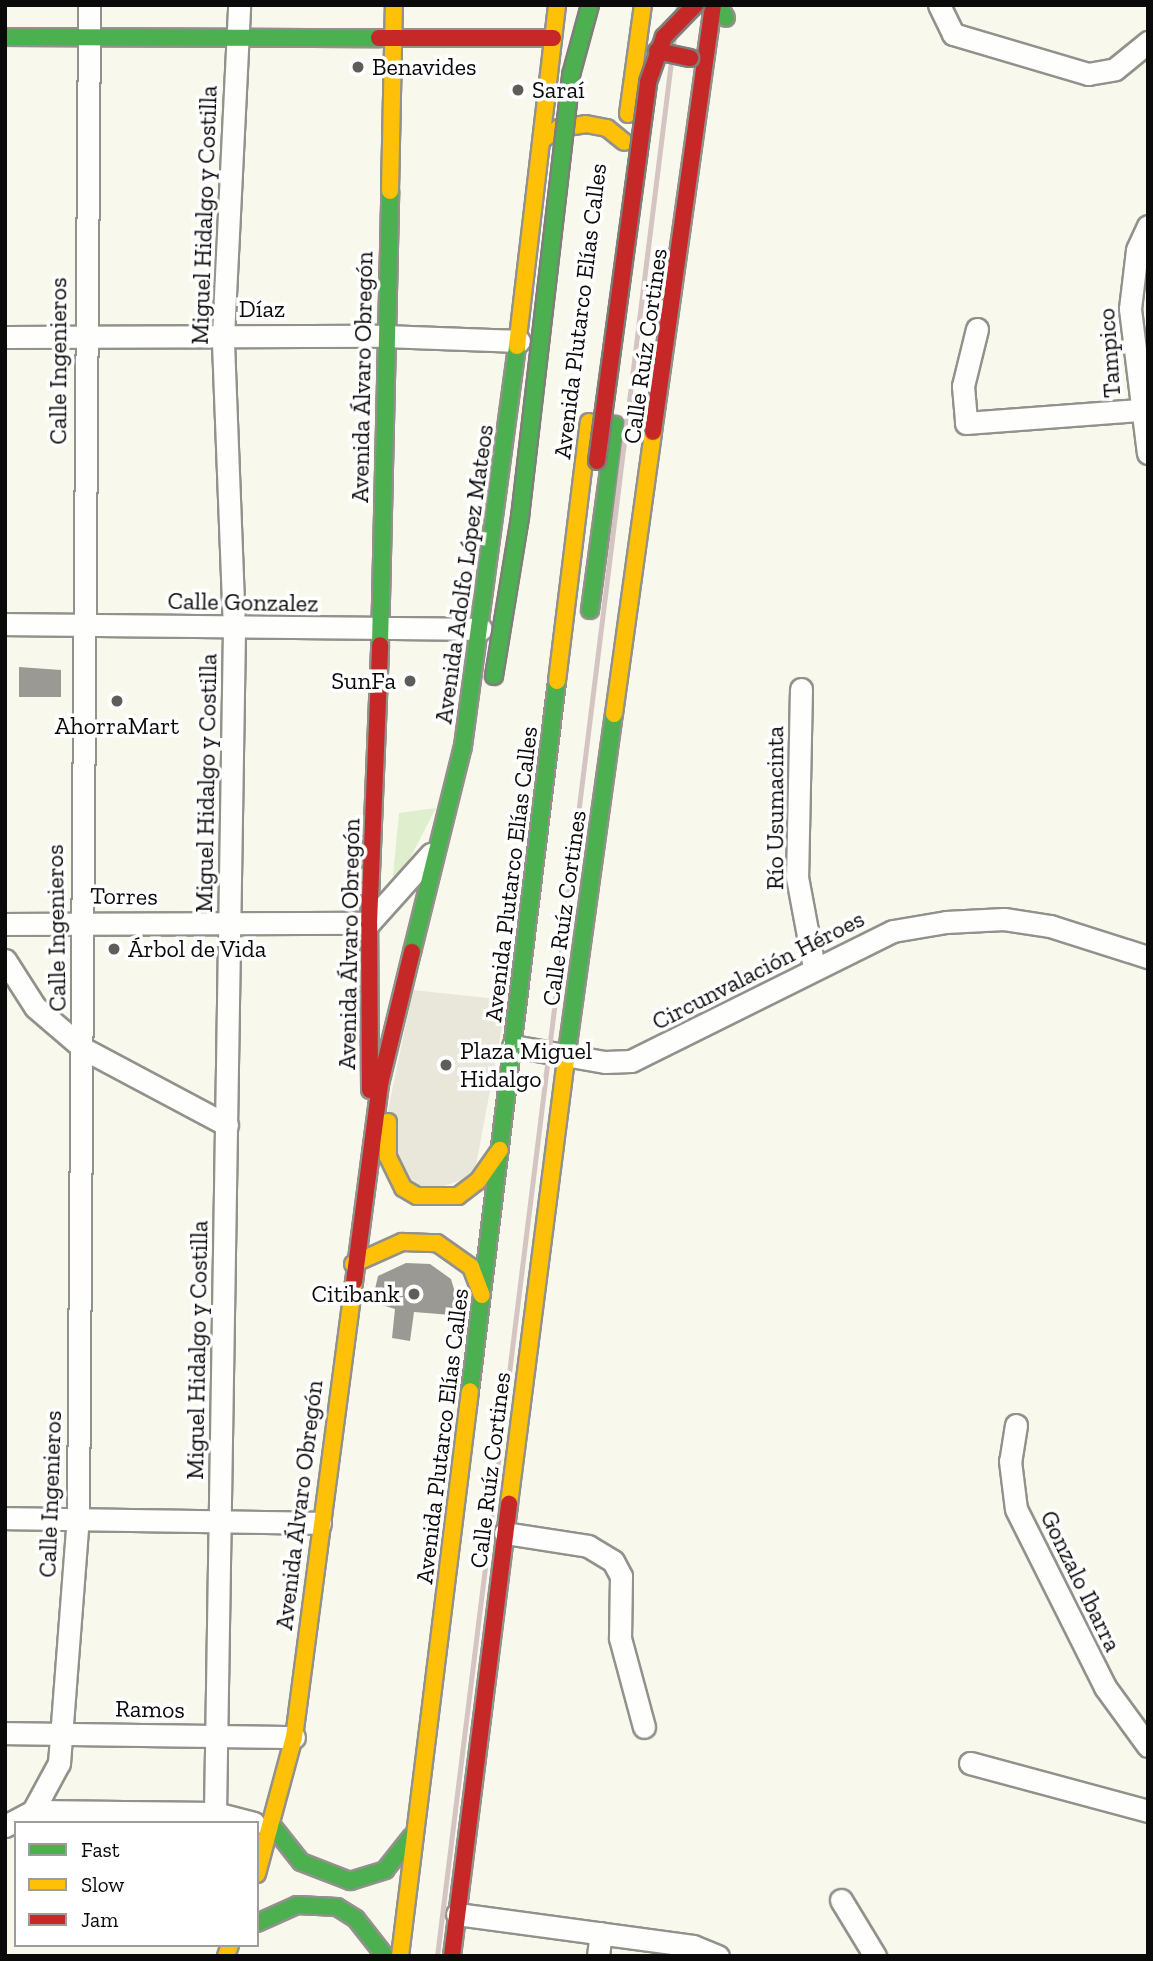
<!DOCTYPE html>
<html>
<head>
<meta charset="utf-8">
<style>
	body { margin:0 }
	#map { position:relative; width:1153px; height:1961px; overflow:hidden; background:#f9f8ed; font-family:"Zilla Slab",serif }
	div>[style] { position:absolute }
	.green>* { inset:0; background:#dfefcd }
	.plaza>* { inset:0; background:#e9e7d9 }
	.building>* { inset:0; background:#9b9994 }
	.roads { filter:drop-shadow(2px 0 #92918c) drop-shadow(-2px 0 #92918c) drop-shadow(0 2px #92918c) drop-shadow(0 -2px #92918c) }
	.street>* { height:21px; margin:-10.5px; padding:0 10.5px; transform-origin:10.5px; border-radius:10.5px; background:#fefefc }
	.fast>* { height:16px; margin:-8px; padding:0 8px; transform-origin:8px; border-radius:8px; background:#4caf50 }
	.slow>* { height:16px; margin:-8px; padding:0 8px; transform-origin:8px; border-radius:8px; background:#ffc107 }
	.jam>* { height:16px; margin:-8px; padding:0 8px; transform-origin:8px; border-radius:8px; background:#c62828 }
	.rail>* { height:5px; margin:-2.5px; padding:0 2.5px; transform-origin:2.5px; border-radius:2.5px; background:#d5c5c2 }
	.bridges { filter:drop-shadow(2px 0 #7f7e7a) drop-shadow(-2px 0 #7f7e7a) drop-shadow(0 2px #7f7e7a) drop-shadow(0 -2px #7f7e7a) }
	.fast-bridge>* { height:16px; margin:-8px; padding:0 8px; transform-origin:8px; border-radius:8px; background:#4caf50 }
	.jam-bridge>* { height:16px; margin:-8px; padding:0 8px; transform-origin:8px; border-radius:8px; background:#c62828 }
	.dots>* { width:19px; height:19px; translate:-50% -50%; box-sizing:border-box; border:4px solid #fff; border-radius:50% }
	span { translate:-50% -50%; white-space:nowrap; text-align:center; line-height:1.15; -webkit-text-stroke:7px #fff; paint-order:stroke }
	.poi-label { font-size:24px; color:#0a0a0a }
	.left { translate:0 -50%; text-align:left }
	.right { translate:-100% -50%; text-align:right }
	.street-label { font-size:24px; color:#0a0a0a }
	.frame { position:absolute; inset:0; border:7px solid #0a0a0a; pointer-events:none }
	.legend { position:absolute; left:14px; top:1821px; width:245px; height:126px; box-sizing:border-box; background:#fff; border:2px solid #9d9d9d; margin:0; padding:9px 12px; list-style:none; font-size:21px; color:#0a0a0a }
	.legend li { display:flex; align-items:center; gap:14px; height:35px }
	.legend b { width:35px; border:2px solid #9d9d9d }
</style>
</head>
<body>
<div id="map">
	<div class="green">
		<div style="clip-path:polygon(436px 808px,391px 895px,399px 813px)"></div>
	</div>
	<div class="plaza">
		<div style="clip-path:polygon(413px 990px,507px 1000px,474px 1176px,432px 1190px,403px 1179px,384px 1129px)"></div>
	</div>
	<div class="building">
		<div style="clip-path:polygon(19px 667px,61px 670px,61px 697px,19px 697px)"></div>
		<div style="clip-path:polygon(406px 1263px,430px 1264px,451px 1279px,457px 1299px,451px 1315px,414px 1312px,410px 1341px,392px 1338px,395px 1309px,372px 1302px,378px 1276px)"></div>
	</div>
	<div class="roads">
		<div class="street">
			<div style="left:939px;top:5px;width:32px;rotate:64deg"></div>
			<div style="left:953px;top:34px;width:141px;rotate:16.5deg"></div>
			<div style="left:1088px;top:74px;width:27px;rotate:-10deg"></div>
			<div style="left:1115px;top:69px;width:43px;rotate:-39.3deg"></div>
			<div style="left:1148px;top:226px;width:26px;rotate:115deg"></div>
			<div style="left:1137px;top:250px;width:59px;rotate:96.8deg"></div>
			<div style="left:1130px;top:309px;width:145px;rotate:82.9deg"></div>
			<div style="left:977px;top:329px;width:59px;rotate:103.8deg"></div>
			<div style="left:963px;top:386px;width:37px;rotate:85deg"></div>
			<div style="left:966px;top:423px;width:173px;rotate:-4.3deg"></div>
			<div style="left:5px;top:337px;width:379px;rotate:-0.2deg"></div>
			<div style="left:384px;top:336px;width:135px;rotate:2.1deg"></div>
			<div style="left:5px;top:624px;width:476px;rotate:0.6deg"></div>
			<div style="left:801px;top:689px;width:188px;rotate:91.2deg"></div>
			<div style="left:797px;top:877px;width:93px;rotate:79.4deg"></div>
			<div style="left:5px;top:924px;width:364px;rotate:-0.2deg"></div>
			<div style="left:369px;top:923px;width:93px;rotate:-48.1deg"></div>
			<div style="left:5px;top:960px;width:56px;rotate:57.4deg"></div>
			<div style="left:35px;top:1007px;width:65px;rotate:40.6deg"></div>
			<div style="left:84px;top:1049px;width:162px;rotate:28deg"></div>
			<div style="left:513px;top:1046px;width:93px;rotate:9.9deg"></div>
			<div style="left:605px;top:1062px;width:26px;rotate:-2deg"></div>
			<div style="left:631px;top:1061px;width:292px;rotate:-26.4deg"></div>
			<div style="left:893px;top:931px;width:54px;rotate:-9.6deg"></div>
			<div style="left:946px;top:922px;width:58px;rotate:-3deg"></div>
			<div style="left:1004px;top:919px;width:47px;rotate:8.7deg"></div>
			<div style="left:1050px;top:926px;width:103px;rotate:17.6deg"></div>
			<div style="left:1016px;top:1425px;width:36px;rotate:99deg"></div>
			<div style="left:1010px;top:1461px;width:48px;rotate:82.9deg"></div>
			<div style="left:1016px;top:1509px;width:199px;rotate:63.4deg"></div>
			<div style="left:1105px;top:1687px;width:73px;rotate:53.9deg"></div>
			<div style="left:5px;top:1518px;width:315px;rotate:0.9deg"></div>
			<div style="left:505px;top:1533px;width:84px;rotate:8.9deg"></div>
			<div style="left:588px;top:1546px;width:29px;rotate:31deg"></div>
			<div style="left:613px;top:1561px;width:17px;rotate:62deg"></div>
			<div style="left:621px;top:1576px;width:62px;rotate:90.9deg"></div>
			<div style="left:620px;top:1638px;width:92px;rotate:74.9deg"></div>
			<div style="left:5px;top:1733px;width:289px;rotate:0.8deg"></div>
			<div style="left:970px;top:1763px;width:184px;rotate:15.1deg"></div>
			<div style="left:33px;top:1811px;width:182px;rotate:0.6deg"></div>
			<div style="left:215px;top:1813px;width:40px;rotate:14.4deg"></div>
			<div style="left:215px;top:1813px;width:1184px;rotate:-89.08deg"></div>
			<div style="left:234px;top:629px;width:293px;rotate:-92.2deg"></div>
			<div style="left:223px;top:336px;width:331px;rotate:-87.2deg"></div>
			<div style="left:5px;top:1826px;width:32px;rotate:-28deg"></div>
			<div style="left:33px;top:1811px;width:55px;rotate:-61.6deg"></div>
			<div style="left:59px;top:1763px;width:248px;rotate:-85.6deg"></div>
			<div style="left:78px;top:1516px;width:1511px;rotate:-89.58deg"></div>
			<div style="left:841px;top:1900px;width:66px;rotate:58.7deg"></div>
			<div style="left:457px;top:1914px;width:238px;rotate:7.7deg"></div>
			<div style="left:693px;top:1946px;width:27px;rotate:22deg"></div>
			<div style="left:598px;top:1956px;width:23px;rotate:-83deg"></div>
		</div>
		<div class="fast">
			<div style="left:718px;top:5px;width:15px;rotate:58deg"></div>
			<div style="left:5px;top:37px;width:374px;rotate:0.2deg"></div>
			<div style="left:590px;top:610px;width:187px;rotate:-82.3deg"></div>
			<div style="left:380px;top:645px;width:454px;rotate:-88.7deg"></div>
			<div style="left:412px;top:952px;width:212px;rotate:-76.1deg"></div>
			<div style="left:463px;top:746px;width:404px;rotate:-82.3deg"></div>
			<div style="left:566px;top:1059px;width:348px;rotate:-82.1deg"></div>
			<div style="left:470px;top:1391px;width:715px;rotate:-83.01deg"></div>
			<div style="left:274px;top:1828px;width:43px;rotate:51.5deg"></div>
			<div style="left:301px;top:1862px;width:53px;rotate:21.2deg"></div>
			<div style="left:350px;top:1881px;width:37px;rotate:-17deg"></div>
			<div style="left:385px;top:1870px;width:43px;rotate:-51.5deg"></div>
			<div style="left:257px;top:1923px;width:44px;rotate:-24.2deg"></div>
			<div style="left:297px;top:1905px;width:40px;rotate:2.9deg"></div>
			<div style="left:337px;top:1907px;width:22px;rotate:32deg"></div>
			<div style="left:356px;top:1919px;width:47px;rotate:51.9deg"></div>
		</div>
		<div class="slow">
			<div style="left:628px;top:114px;width:110px;rotate:-82.2deg"></div>
			<div style="left:542px;top:140px;width:21px;rotate:-35deg"></div>
			<div style="left:559px;top:128px;width:27px;rotate:-8deg"></div>
			<div style="left:586px;top:124px;width:21px;rotate:11deg"></div>
			<div style="left:607px;top:128px;width:22px;rotate:39deg"></div>
			<div style="left:390px;top:191px;width:186px;rotate:-88.8deg"></div>
			<div style="left:517px;top:346px;width:343px;rotate:-83.3deg"></div>
			<div style="left:557px;top:681px;width:261px;rotate:-83deg"></div>
			<div style="left:614px;top:714px;width:285px;rotate:-82.1deg"></div>
			<div style="left:388px;top:1122px;width:35px;rotate:90deg"></div>
			<div style="left:388px;top:1157px;width:34px;rotate:64deg"></div>
			<div style="left:403px;top:1188px;width:16px;rotate:30deg"></div>
			<div style="left:417px;top:1196px;width:41px"></div>
			<div style="left:458px;top:1196px;width:25px;rotate:-37deg"></div>
			<div style="left:478px;top:1181px;width:38px;rotate:-55deg"></div>
			<div style="left:353px;top:1264px;width:54px;rotate:-24.2deg"></div>
			<div style="left:402px;top:1242px;width:35px;rotate:2deg"></div>
			<div style="left:437px;top:1243px;width:42px;rotate:35.2deg"></div>
			<div style="left:471px;top:1267px;width:30px;rotate:69deg"></div>
			<div style="left:509px;top:1504px;width:449px;rotate:-82.7deg"></div>
			<div style="left:257px;top:1874px;width:142px;rotate:-74.9deg"></div>
			<div style="left:294px;top:1737px;width:459px;rotate:-82.5deg"></div>
			<div style="left:226px;top:1956px;width:12px;rotate:-70deg"></div>
			<div style="left:400px;top:1956px;width:569px;rotate:-82.94deg"></div>
		</div>
		<div class="jam">
			<div style="left:379px;top:38px;width:174px"></div>
			<div style="left:653px;top:432px;width:431px;rotate:-82deg"></div>
			<div style="left:370px;top:1090px;width:167px;rotate:-90.3deg"></div>
			<div style="left:369px;top:923px;width:278px;rotate:-87.7deg"></div>
			<div style="left:354px;top:1282px;width:200px;rotate:-82.5deg"></div>
			<div style="left:380px;top:1084px;width:136px;rotate:-76.4deg"></div>
			<div style="left:452px;top:1956px;width:456px;rotate:-82.8deg"></div>
		</div>
	</div>
	<div class="rail">
		<div style="left:437px;top:1956px;width:1966px;rotate:-82.96deg"></div>
	</div>
	<div class="bridges">
		<div class="fast-bridge">
			<div style="left:494px;top:676px;width:161px;rotate:-80.7deg"></div>
			<div style="left:520px;top:517px;width:445px;rotate:-83.4deg"></div>
			<div style="left:571px;top:75px;width:73px;rotate:-74.8deg"></div>
		</div>
		<div class="jam-bridge">
			<div style="left:657px;top:51px;width:34px;rotate:12deg"></div>
			<div style="left:597px;top:461px;width:382px;rotate:-82.3deg"></div>
			<div style="left:648px;top:82px;width:48px;rotate:-70.4deg"></div>
			<div style="left:664px;top:37px;width:45px;rotate:-45.9deg"></div>
		</div>
	</div>
	<div class="dots">
		<div style="left:358px;top:67px;background:#5e5d59"></div>
		<div style="left:518px;top:90px;background:#5e5d59"></div>
		<div style="left:410px;top:681px;background:#5e5d59"></div>
		<div style="left:117px;top:701px;background:#5e5d59"></div>
		<div style="left:114px;top:949px;background:#5e5d59"></div>
		<div style="left:446px;top:1065px;background:#5e5d59"></div>
		<div style="left:414px;top:1294px;background:#5e5d59"></div>
	</div>
	<div class="poi-label">
		<span class="left" style="left:372px;top:67px">Benavides</span>
		<span class="left" style="left:532px;top:90px">Saraí</span>
		<span class="right" style="left:396px;top:681px">SunFa</span>
		<span style="left:117px;top:726px">AhorraMart</span>
		<span class="left" style="left:128px;top:949px">Árbol de Vida</span>
		<span class="left" style="left:460px;top:1065px">Plaza Miguel<br>Hidalgo</span>
		<span class="right" style="left:400px;top:1294px">Citibank</span>
	</div>
	<div class="street-label">
		<span style="left:204px;top:215px;rotate:-88deg">Miguel Hidalgo y Costilla</span>
		<span style="left:262px;top:309px">Díaz</span>
		<span style="left:580px;top:311px;rotate:-83deg">Avenida Plutarco Elías Calles</span>
		<span style="left:645px;top:346px;rotate:-82deg">Calle Ruíz Cortines</span>
		<span style="left:1109px;top:353px;rotate:-94deg">Tampico</span>
		<span style="left:58px;top:361px;rotate:-90deg">Calle Ingenieros</span>
		<span style="left:362px;top:377px;rotate:-89deg">Avenida Álvaro Obregón</span>
		<span style="left:464px;top:574px;rotate:-82deg">Avenida Adolfo López Mateos</span>
		<span style="left:243px;top:602px;rotate:1deg">Calle Gonzalez</span>
		<span style="left:206px;top:783px;rotate:-89deg">Miguel Hidalgo y Costilla</span>
		<span style="left:775px;top:808px;rotate:-90deg">Río Usumacinta</span>
		<span style="left:511px;top:874px;rotate:-83deg">Avenida Plutarco Elías Calles</span>
		<span style="left:124px;top:896px;rotate:1deg">Torres</span>
		<span style="left:564px;top:908px;rotate:-82deg">Calle Ruíz Cortines</span>
		<span style="left:56px;top:928px;rotate:-91deg">Calle Ingenieros</span>
		<span style="left:349px;top:944px;rotate:-89deg">Avenida Álvaro Obregón</span>
		<span style="left:758px;top:970px;rotate:-27deg">Circunvalación Héroes</span>
		<span style="left:197px;top:1350px;rotate:-89deg">Miguel Hidalgo y Costilla</span>
		<span style="left:442px;top:1436px;rotate:-83deg">Avenida Plutarco Elías Calles</span>
		<span style="left:490px;top:1470px;rotate:-83deg">Calle Ruíz Cortines</span>
		<span style="left:50px;top:1494px;rotate:-88deg">Calle Ingenieros</span>
		<span style="left:299px;top:1505px;rotate:-83deg">Avenida Álvaro Obregón</span>
		<span style="left:1081px;top:1581px;rotate:64deg">Gonzalo Ibarra</span>
		<span style="left:150px;top:1709px;rotate:1deg">Ramos</span>
	</div>
	<div class="frame"></div>
	<ul class="legend">
	<li><b style="height:9px;background:#4caf50"></b>Fast</li>
	<li><b style="height:9px;background:#ffc107"></b>Slow</li>
	<li><b style="height:9px;background:#c62828"></b>Jam</li>
	</ul>
</div>
</body>
</html>
